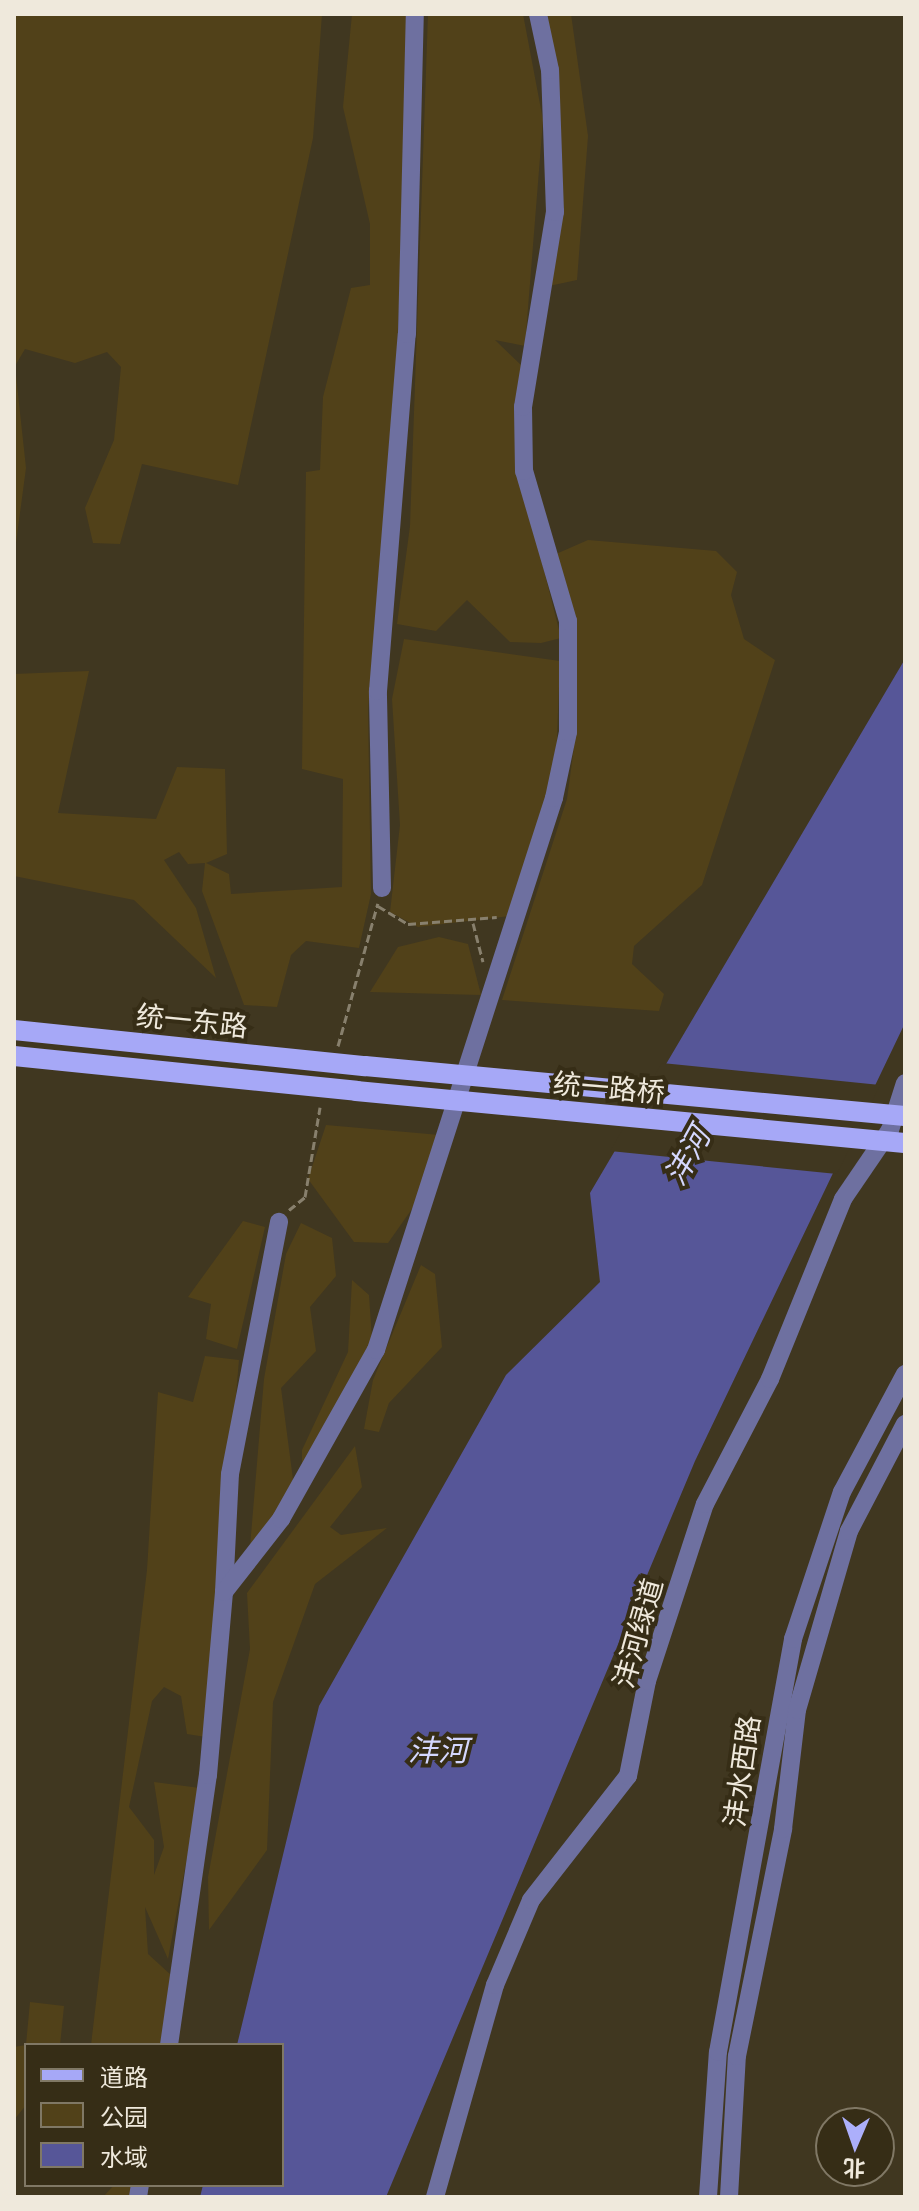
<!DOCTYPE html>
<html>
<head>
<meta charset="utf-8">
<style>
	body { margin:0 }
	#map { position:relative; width:919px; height:2211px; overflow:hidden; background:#403720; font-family:"Noto Serif","Noto Sans SC",serif }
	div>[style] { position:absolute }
	.green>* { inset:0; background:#514119 }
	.water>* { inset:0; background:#565698 }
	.pier>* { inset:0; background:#403720 }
	.path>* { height:3px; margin-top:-1.5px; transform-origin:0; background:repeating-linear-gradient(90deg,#88806d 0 8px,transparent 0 12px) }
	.minor>* { height:18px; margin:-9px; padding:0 9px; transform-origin:9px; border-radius:9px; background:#6e70a0 }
	.major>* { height:20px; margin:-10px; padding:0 10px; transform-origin:10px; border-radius:10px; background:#a6a8f7 }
	.major-bridge>* { height:20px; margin:-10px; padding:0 10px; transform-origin:10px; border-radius:10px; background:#a6a8f7 }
	span { translate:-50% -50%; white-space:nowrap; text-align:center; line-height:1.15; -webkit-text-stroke:8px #362d16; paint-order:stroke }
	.street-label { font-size:28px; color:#efe9dc }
	.water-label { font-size:30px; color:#d4d7fe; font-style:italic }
	.frame { position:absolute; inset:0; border:16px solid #efe9dc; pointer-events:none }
	.legend { position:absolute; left:24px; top:2043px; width:260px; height:144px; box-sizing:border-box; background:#362d16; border:2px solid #807865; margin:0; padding:10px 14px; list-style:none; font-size:24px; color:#efe9dc }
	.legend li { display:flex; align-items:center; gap:16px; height:40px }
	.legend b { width:40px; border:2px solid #807865 }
	.north { position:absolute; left:815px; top:2107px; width:80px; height:80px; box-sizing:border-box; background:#362d16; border:2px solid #807865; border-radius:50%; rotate:182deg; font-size:22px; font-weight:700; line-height:32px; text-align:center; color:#efe9dc }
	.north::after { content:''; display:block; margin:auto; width:28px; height:36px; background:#acaffb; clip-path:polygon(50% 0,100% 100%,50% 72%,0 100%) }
</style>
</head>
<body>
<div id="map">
	<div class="green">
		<div style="clip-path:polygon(14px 14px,322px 14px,313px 138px,238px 485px,142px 464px,120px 544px,93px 543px,85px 508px,114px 440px,121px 367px,107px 352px,75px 363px,25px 349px,15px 366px,26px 468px,14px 558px)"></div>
		<div style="clip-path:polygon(352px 14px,412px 14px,397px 350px,368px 710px,371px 894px,359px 948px,306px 941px,291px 955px,277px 1007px,244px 1005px,202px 891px,205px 863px,188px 864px,179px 852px,164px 860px,196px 908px,216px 978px,134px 900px,14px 876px,14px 674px,89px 671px,58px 813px,156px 819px,177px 767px,225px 769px,227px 854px,206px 863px,229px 874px,231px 894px,342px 887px,343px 779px,302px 769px,306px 472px,320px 470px,323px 397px,351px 288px,370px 285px,370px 224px,343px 107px)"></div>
		<div style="clip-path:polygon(428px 14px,523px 14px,543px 120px,525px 346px,495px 340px,522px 366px,525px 495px,561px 638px,541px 643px,510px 642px,467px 600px,436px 631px,397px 624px,410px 526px)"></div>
		<div style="clip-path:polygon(544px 14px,571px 14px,588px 136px,577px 280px,549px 286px)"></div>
		<div style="clip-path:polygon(588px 540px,716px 551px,737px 572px,731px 595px,744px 639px,775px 660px,702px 885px,634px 946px,632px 964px,664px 994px,659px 1011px,502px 1000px,567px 799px,574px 747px,556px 554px)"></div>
		<div style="clip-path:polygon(404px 639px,560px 661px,556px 763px,510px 916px,418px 927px,390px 912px,400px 825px,392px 699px)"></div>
		<div style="clip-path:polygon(439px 937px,468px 944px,481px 995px,370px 992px,398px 947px)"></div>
		<div style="clip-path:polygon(326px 1125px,440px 1135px,426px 1189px,388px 1243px,354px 1242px,308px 1179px)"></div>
		<div style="clip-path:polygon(243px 1221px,265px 1227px,237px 1349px,206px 1339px,211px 1304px,188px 1297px)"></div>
		<div style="clip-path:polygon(301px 1223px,332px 1238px,336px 1276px,310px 1307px,316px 1351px,281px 1388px,294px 1487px,249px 1559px,264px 1379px,286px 1254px)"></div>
		<div style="clip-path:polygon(421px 1265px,435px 1274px,442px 1347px,389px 1403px,379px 1432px,364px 1429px,373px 1380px)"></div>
		<div style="clip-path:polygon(352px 1280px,369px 1295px,372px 1339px,302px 1482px,302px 1450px,348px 1352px)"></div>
		<div style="clip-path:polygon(205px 1356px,239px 1360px,206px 1737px,187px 1734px,181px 1696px,164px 1687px,152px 1701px,129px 1807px,154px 1840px,154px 1875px,164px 1847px,154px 1782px,200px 1788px,168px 1959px,145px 1907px,148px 1954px,171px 1975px,162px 2045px,91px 2045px,147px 1570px,158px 1392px,193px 1402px)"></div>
		<div style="clip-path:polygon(355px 1446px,362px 1487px,330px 1527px,341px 1535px,387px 1528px,315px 1584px,273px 1702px,267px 1850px,209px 1930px,208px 1877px,250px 1649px,247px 1593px)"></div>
		<div style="clip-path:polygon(30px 2002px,64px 2006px,60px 2045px,26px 2045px)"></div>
		<div style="clip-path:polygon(26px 2045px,26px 2105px,14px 2120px,14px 2047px)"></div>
		<div style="clip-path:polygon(114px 2185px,136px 2185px,133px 2197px,103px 2197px)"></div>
	</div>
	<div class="water">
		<div style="clip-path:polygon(905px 659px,905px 1023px,695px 1461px,386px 2197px,200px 2197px,203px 2185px,282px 2185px,282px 2045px,237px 2045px,319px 1706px,506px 1375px,600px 1282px,590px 1193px)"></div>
	</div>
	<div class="pier">
		<div style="clip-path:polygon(662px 1063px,880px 1085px,837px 1174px,610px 1151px)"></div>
	</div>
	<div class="path">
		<div style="left:378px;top:906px;width:35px;rotate:31deg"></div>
		<div style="left:408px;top:924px;width:89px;rotate:-4.5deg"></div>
		<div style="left:473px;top:923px;width:40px;rotate:75.6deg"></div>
		<div style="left:338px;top:1046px;width:148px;rotate:-74.4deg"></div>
		<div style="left:289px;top:1210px;width:21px;rotate:-39deg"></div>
		<div style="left:305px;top:1197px;width:91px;rotate:-80.5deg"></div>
	</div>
	<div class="minor">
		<div style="left:382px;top:888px;width:197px;rotate:-91.2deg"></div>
		<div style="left:378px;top:691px;width:358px;rotate:-85.4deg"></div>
		<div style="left:407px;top:334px;width:320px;rotate:-88.6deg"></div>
		<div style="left:224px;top:1592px;width:118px;rotate:-87.1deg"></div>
		<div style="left:230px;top:1474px;width:257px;rotate:-79deg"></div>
		<div style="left:169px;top:2045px;width:273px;rotate:-81.8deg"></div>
		<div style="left:208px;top:1775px;width:184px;rotate:-85deg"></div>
		<div style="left:224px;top:1592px;width:93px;rotate:-52deg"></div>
		<div style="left:281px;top:1519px;width:194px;rotate:-60.7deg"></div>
		<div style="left:376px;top:1350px;width:580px;rotate:-72.13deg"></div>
		<div style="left:554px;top:798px;width:67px;rotate:-78deg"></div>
		<div style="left:568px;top:732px;width:111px;rotate:-90deg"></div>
		<div style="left:568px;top:621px;width:156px;rotate:-106.3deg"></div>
		<div style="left:524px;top:471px;width:64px;rotate:-90.9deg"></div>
		<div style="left:523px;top:407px;width:198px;rotate:-80.7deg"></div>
		<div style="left:555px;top:212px;width:142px;rotate:-92deg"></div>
		<div style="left:550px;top:70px;width:57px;rotate:-102.1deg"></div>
		<div style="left:138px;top:2197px;width:12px;rotate:-81deg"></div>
		<div style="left:435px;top:2197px;width:220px;rotate:-74.2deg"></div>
		<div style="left:495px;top:1985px;width:92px;rotate:-67deg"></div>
		<div style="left:531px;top:1900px;width:157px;rotate:-52deg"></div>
		<div style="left:628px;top:1776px;width:97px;rotate:-78.7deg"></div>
		<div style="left:647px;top:1681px;width:186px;rotate:-71.9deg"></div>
		<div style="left:705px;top:1504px;width:141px;rotate:-62.5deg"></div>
		<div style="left:770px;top:1379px;width:194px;rotate:-67.9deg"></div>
		<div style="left:843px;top:1199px;width:83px;rotate:-55.7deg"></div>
		<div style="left:890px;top:1130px;width:49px;rotate:-72.3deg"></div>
		<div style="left:708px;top:2197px;width:145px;rotate:-86.1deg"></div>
		<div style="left:718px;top:2052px;width:420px;rotate:-79.7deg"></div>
		<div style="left:793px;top:1639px;width:155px;rotate:-71.6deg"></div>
		<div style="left:842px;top:1492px;width:134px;rotate:-61.9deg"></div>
		<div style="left:729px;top:2197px;width:141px;rotate:-86.8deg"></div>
		<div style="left:737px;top:2056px;width:232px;rotate:-78.5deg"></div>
		<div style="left:783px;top:1829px;width:120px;rotate:-83.3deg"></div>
		<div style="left:797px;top:1710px;width:186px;rotate:-73.8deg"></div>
		<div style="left:849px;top:1531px;width:121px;rotate:-62.4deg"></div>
	</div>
	<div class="major">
		<div style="left:14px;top:1030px;width:353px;rotate:5.9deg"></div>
		<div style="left:14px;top:1056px;width:344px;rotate:5.8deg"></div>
	</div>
	<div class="major-bridge">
		<div style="left:365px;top:1066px;width:542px;rotate:5.29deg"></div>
		<div style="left:356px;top:1091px;width:551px;rotate:5.41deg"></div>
	</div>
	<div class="street-label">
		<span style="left:192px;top:1020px;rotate:6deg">统一东路</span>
		<span style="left:609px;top:1087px;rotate:5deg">统一路桥</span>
		<span style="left:637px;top:1633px;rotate:-74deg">沣河绿道</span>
		<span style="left:741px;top:1771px;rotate:-82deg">沣水西路</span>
	</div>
	<div class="water-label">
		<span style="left:687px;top:1156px;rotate:-61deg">沣河</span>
		<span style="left:438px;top:1750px">沣河</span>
	</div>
	<div class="frame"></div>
	<ul class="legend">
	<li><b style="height:10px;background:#a6a8f7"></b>道路</li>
	<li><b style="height:22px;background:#514119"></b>公园</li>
	<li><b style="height:22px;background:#565698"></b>水域</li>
	</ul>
	<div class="north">北</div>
</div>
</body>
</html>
